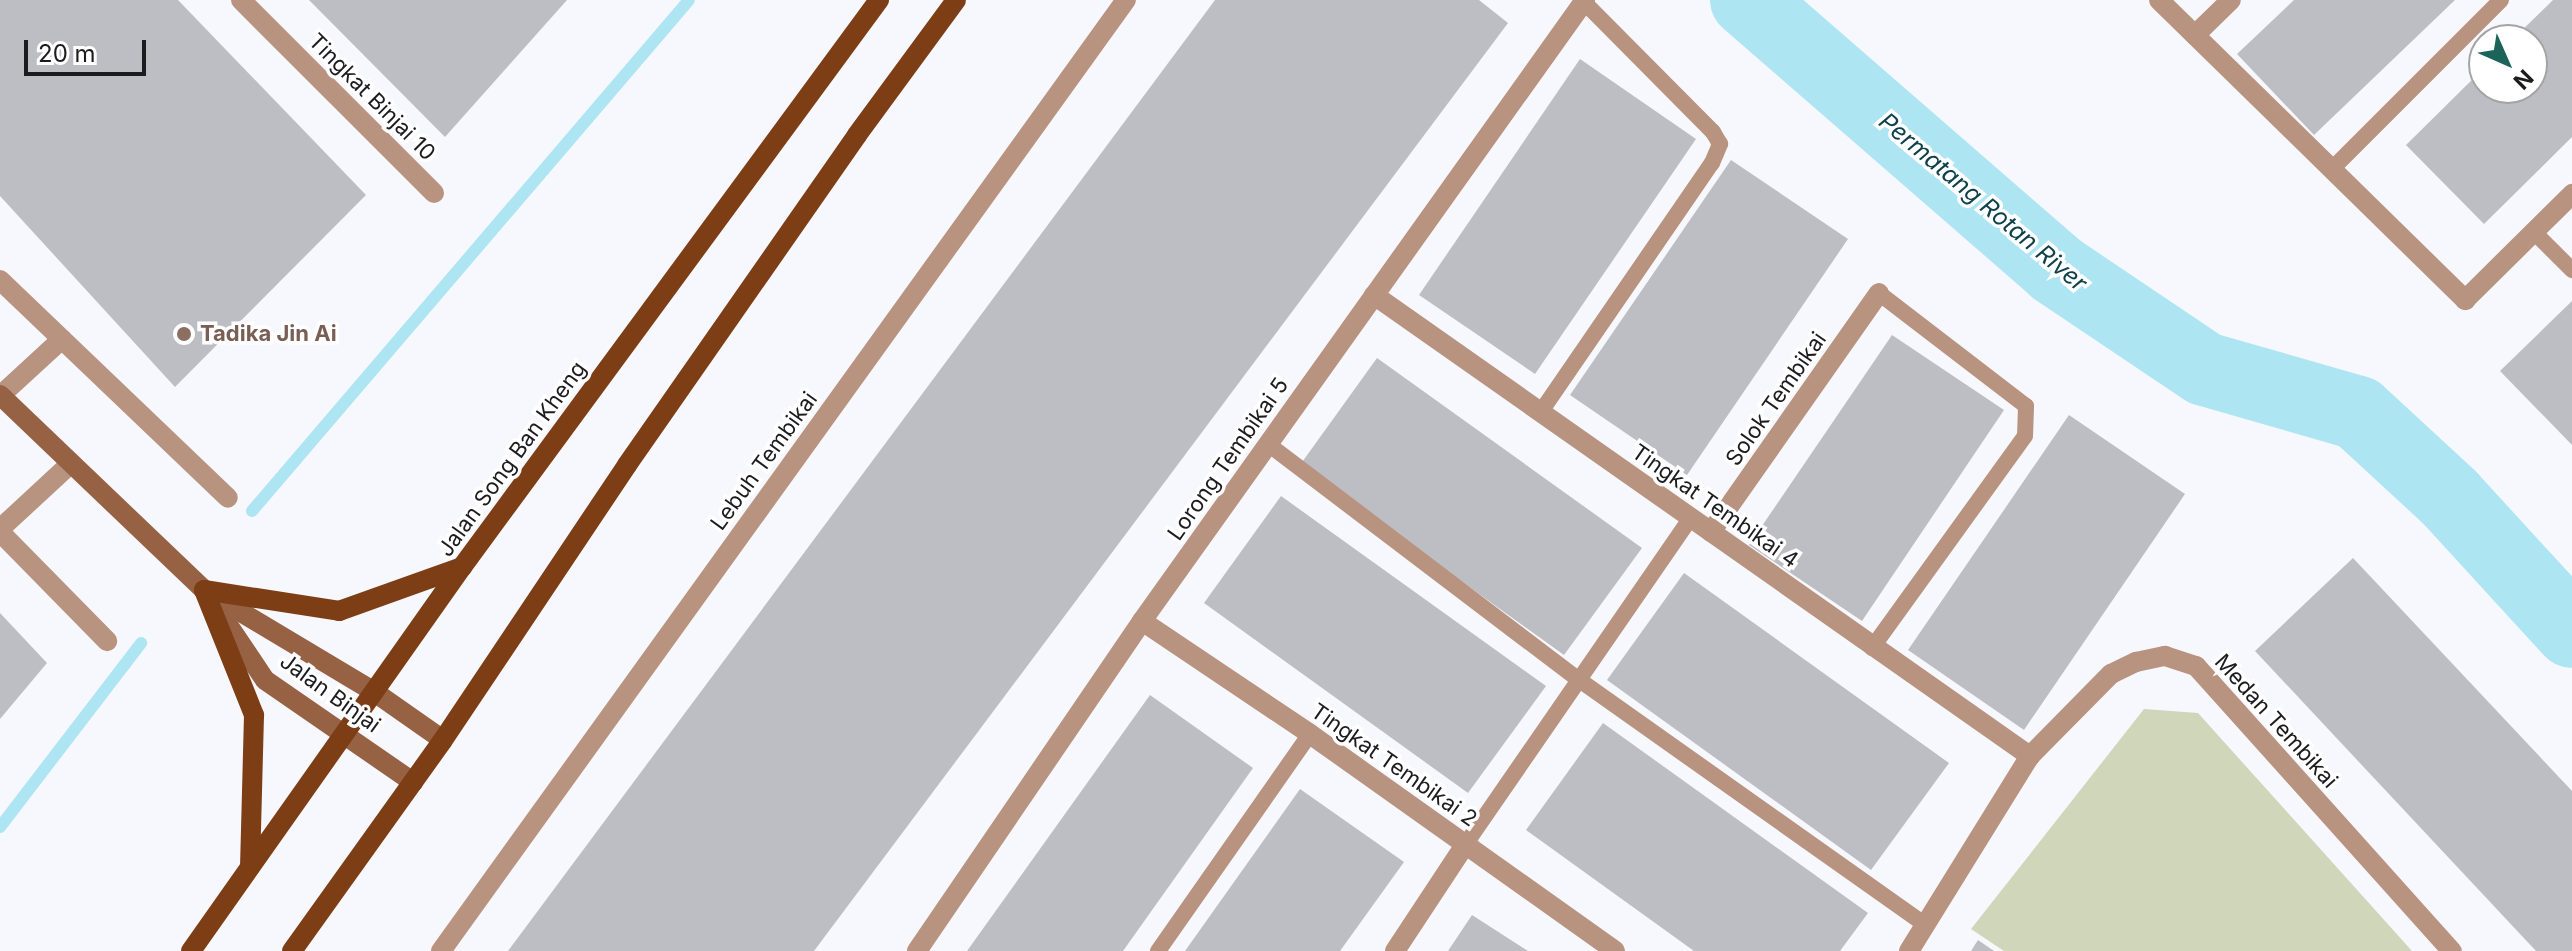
<!DOCTYPE html>
<html>
<head>
<meta charset="utf-8">
<style>
	body { margin:0 }
	#map { position:relative; width:2572px; height:951px; overflow:hidden; background:#f7f7fe; font-family:Inter,sans-serif }
	div>[style] { position:absolute }
	.green>* { inset:0; background:#d0d6ba }
	.stream>* { height:12px; margin:-6px; padding:0 6px; transform-origin:6px; border-radius:6px; background:#aee5f3 }
	.river>* { height:74px; margin:-37px; padding:0 37px; transform-origin:37px; border-radius:37px; background:#aee5f3 }
	.building>* { inset:0; background:#bdbdc4 }
	.lane>* { height:16px; margin:-8px; padding:0 8px; transform-origin:8px; border-radius:8px; background:#b8937f }
	.street>* { height:20px; margin:-10px; padding:0 10px; transform-origin:10px; border-radius:10px; background:#b8937f }
	.secondary>* { height:20px; margin:-10px; padding:0 10px; transform-origin:10px; border-radius:10px; background:#976244 }
	.primary>* { height:20px; margin:-10px; padding:0 10px; transform-origin:10px; border-radius:10px; background:#7d3e15 }
	.dots>* { width:22px; height:22px; translate:-50% -50%; box-sizing:border-box; border:4px solid #fff; border-radius:50% }
	span { translate:-50% -50%; white-space:nowrap; text-align:center; line-height:1.15; -webkit-text-stroke:7px #fff; paint-order:stroke }
	.street-label { font-size:22px; color:#1c1b1e }
	.education-label { font-size:22px; color:#785e54; font-weight:700 }
	.left { translate:0 -50%; text-align:left }
	.water-label { font-size:24px; color:#0f414b; font-style:italic }
	.north { position:absolute; left:2468px; top:24px; width:80px; height:80px; box-sizing:border-box; background:#fff; border:2px solid #a4a4a5; border-radius:50%; rotate:135deg; font-size:22px; font-weight:700; line-height:32px; text-align:center; color:#1c1b1e }
	.north::after { content:''; display:block; margin:auto; width:28px; height:36px; background:#1c6459; clip-path:polygon(50% 0,100% 100%,50% 72%,0 100%) }
	.scale { position:absolute; left:24px; top:40px; width:122px; height:36px; box-sizing:border-box; border:4px solid #1c1b1e; border-top:0; padding-left:10px; font-size:24px; line-height:28px; white-space:nowrap; color:#1c1b1e; -webkit-text-stroke:6px #fff; paint-order:stroke }
</style>
</head>
<body>
<div id="map">
	<div class="green">
		<div style="clip-path:polygon(2144px 709px,2198px 713px,2412px 951px,2004px 951px,1971px 929px)"></div>
	</div>
	<div class="stream">
		<div style="left:252px;top:511px;width:672px;rotate:-49.46deg"></div>
		<div style="left:0;top:827px;width:232px;rotate:-52.5deg"></div>
	</div>
	<div class="river">
		<div style="left:1747px;top:0;width:410px;rotate:41deg"></div>
		<div style="left:2056px;top:269px;width:179px;rotate:33.9deg"></div>
		<div style="left:2205px;top:369px;width:159px;rotate:16deg"></div>
		<div style="left:2358px;top:413px;width:125px;rotate:42.7deg"></div>
		<div style="left:2450px;top:498px;width:180px;rotate:47.5deg"></div>
	</div>
	<div class="building">
		<div style="clip-path:polygon(0 0,178px 0,366px 195px,175px 387px,0 196px)"></div>
		<div style="clip-path:polygon(309px 0,567px 0,445px 137px)"></div>
		<div style="clip-path:polygon(1215px 0,1479px 0,1508px 23px,814px 951px,508px 951px)"></div>
		<div style="clip-path:polygon(2294px 0,2455px 0,2314px 135px,2237px 54px)"></div>
		<div style="clip-path:polygon(2553px 0,2572px 0,2572px 137px,2484px 224px,2406px 145px,2484px 68px,2484px 88px,2532px 88px,2532px 40px,2512px 40px)"></div>
		<div style="clip-path:polygon(1580px 59px,1696px 139px,1535px 374px,1419px 295px)"></div>
		<div style="clip-path:polygon(1731px 160px,1848px 239px,1687px 475px,1570px 395px)"></div>
		<div style="clip-path:polygon(2572px 301px,2572px 445px,2500px 371px)"></div>
		<div style="clip-path:polygon(1892px 335px,2004px 410px,1862px 621px,1749px 545px)"></div>
		<div style="clip-path:polygon(1377px 358px,1642px 548px,1564px 655px,1300px 465px)"></div>
		<div style="clip-path:polygon(2069px 415px,2185px 494px,2024px 730px,1908px 650px)"></div>
		<div style="clip-path:polygon(1281px 496px,1546px 686px,1468px 793px,1204px 603px)"></div>
		<div style="clip-path:polygon(2353px 558px,2572px 791px,2572px 951px,2536px 951px,2255px 651px)"></div>
		<div style="clip-path:polygon(1684px 573px,1949px 763px,1871px 870px,1607px 680px)"></div>
		<div style="clip-path:polygon(0 613px,47px 663px,0 719px)"></div>
		<div style="clip-path:polygon(1150px 695px,1253px 768px,1123px 951px,967px 951px)"></div>
		<div style="clip-path:polygon(1603px 723px,1868px 913px,1840px 951px,1694px 951px,1526px 830px)"></div>
		<div style="clip-path:polygon(1300px 789px,1404px 862px,1340px 951px,1185px 951px)"></div>
		<div style="clip-path:polygon(1472px 915px,1528px 951px,1448px 951px)"></div>
		<div style="clip-path:polygon(1978px 940px,1994px 951px,1971px 951px)"></div>
	</div>
	<div class="lane">
		<div style="left:2332px;top:169px;width:239px;rotate:-45deg"></div>
		<div style="left:2534px;top:232px;width:54px;rotate:45deg"></div>
		<div style="left:1540px;top:413px;width:303px;rotate:-55.5deg"></div>
		<div style="left:1712px;top:163px;width:21px;rotate:-67deg"></div>
		<div style="left:1720px;top:144px;width:14px;rotate:-120deg"></div>
		<div style="left:1713px;top:132px;width:183px;rotate:-134.8deg"></div>
		<div style="left:1268px;top:444px;width:389px;rotate:37.2deg"></div>
		<div style="left:1578px;top:679px;width:425px;rotate:35.3deg"></div>
		<div style="left:1872px;top:648px;width:261px;rotate:-54.2deg"></div>
		<div style="left:2025px;top:436px;width:30px;rotate:-88deg"></div>
		<div style="left:2026px;top:406px;width:185px;rotate:-142.5deg"></div>
		<div style="left:1465px;top:845px;width:397px;rotate:-55.4deg"></div>
		<div style="left:1158px;top:951px;width:265px;rotate:-55deg"></div>
	</div>
	<div class="street">
		<div style="left:241px;top:0;width:273px;rotate:45deg"></div>
		<div style="left:2159px;top:0;width:429px;rotate:44.4deg"></div>
		<div style="left:2465px;top:300px;width:151px;rotate:-44.7deg"></div>
		<div style="left:2195px;top:35px;width:50px;rotate:-44.2deg"></div>
		<div style="left:0;top:280px;width:315px;rotate:43.7deg"></div>
		<div style="left:1374px;top:295px;width:802px;rotate:35.1deg"></div>
		<div style="left:0;top:396px;width:84px;rotate:-42.6deg"></div>
		<div style="left:0;top:529px;width:94px;rotate:-42.8deg"></div>
		<div style="left:0;top:532px;width:153px;rotate:45.5deg"></div>
		<div style="left:1711px;top:532px;width:292px;rotate:-54.9deg"></div>
		<div style="left:1142px;top:621px;width:202px;rotate:33.9deg"></div>
		<div style="left:1310px;top:734px;width:374px;rotate:35.4deg"></div>
		<div style="left:441px;top:951px;width:1172px;rotate:-54.24deg"></div>
		<div style="left:917px;top:951px;width:399px;rotate:-55.7deg"></div>
		<div style="left:1142px;top:621px;width:763px;rotate:-54.5deg"></div>
		<div style="left:1395px;top:951px;width:127px;rotate:-56.6deg"></div>
		<div style="left:1909px;top:951px;width:229px;rotate:-58.2deg"></div>
		<div style="left:2030px;top:756px;width:115px;rotate:-45.4deg"></div>
		<div style="left:2111px;top:674px;width:28px;rotate:-26deg"></div>
		<div style="left:2136px;top:662px;width:30px;rotate:-12deg"></div>
		<div style="left:2165px;top:656px;width:33px;rotate:18deg"></div>
		<div style="left:2196px;top:666px;width:383px;rotate:48.1deg"></div>
	</div>
	<div class="secondary">
		<div style="left:0;top:395px;width:282px;rotate:43.7deg"></div>
		<div style="left:204px;top:590px;width:197px;rotate:30.9deg"></div>
		<div style="left:373px;top:691px;width:85px;rotate:35deg"></div>
		<div style="left:216px;top:607px;width:88px;rotate:56.1deg"></div>
		<div style="left:265px;top:680px;width:180px;rotate:34.6deg"></div>
	</div>
	<div class="primary">
		<div style="left:204px;top:590px;width:135px;rotate:68.2deg"></div>
		<div style="left:254px;top:715px;width:152px;rotate:91.5deg"></div>
		<div style="left:204px;top:590px;width:137px;rotate:8.8deg"></div>
		<div style="left:339px;top:611px;width:131px;rotate:-19.7deg"></div>
		<div style="left:191px;top:951px;width:470px;rotate:-54.8deg"></div>
		<div style="left:462px;top:567px;width:704px;rotate:-53.67deg"></div>
		<div style="left:292px;top:951px;width:259px;rotate:-54.4deg"></div>
		<div style="left:443px;top:740px;width:331px;rotate:-56.2deg"></div>
		<div style="left:627px;top:465px;width:402px;rotate:-55.1deg"></div>
		<div style="left:857px;top:135px;width:167px;rotate:-53.7deg"></div>
	</div>
	<div class="dots">
		<div style="left:184px;top:334px;background:#8d6e63"></div>
	</div>
	<div class="street-label">
		<span style="left:372px;top:97px;rotate:45deg">Tingkat Binjai 10</span>
		<span style="left:1776px;top:399px;rotate:-55deg">Solok Tembikai</span>
		<span style="left:512px;top:459px;rotate:-54deg">Jalan Song Ban Kheng</span>
		<span style="left:1228px;top:459px;rotate:-55deg">Lorong Tembikai 5</span>
		<span style="left:764px;top:461px;rotate:-54deg">Lebuh Tembikai</span>
		<span style="left:1715px;top:506px;rotate:35deg">Tingkat Tembikai 4</span>
		<span style="left:330px;top:693px;rotate:36deg">Jalan Binjai</span>
		<span style="left:2276px;top:721px;rotate:48deg">Medan Tembikai</span>
		<span style="left:1394px;top:765px;rotate:35deg">Tingkat Tembikai 2</span>
	</div>
	<div class="education-label">
		<span class="left" style="left:200px;top:334px">Tadika Jin Ai</span>
	</div>
	<div class="water-label">
		<span style="left:1983px;top:202px;rotate:40deg">Permatang Rotan River</span>
	</div>
	<div class="north">N</div>
	<div class="scale">20 m</div>
</div>
</body>
</html>
